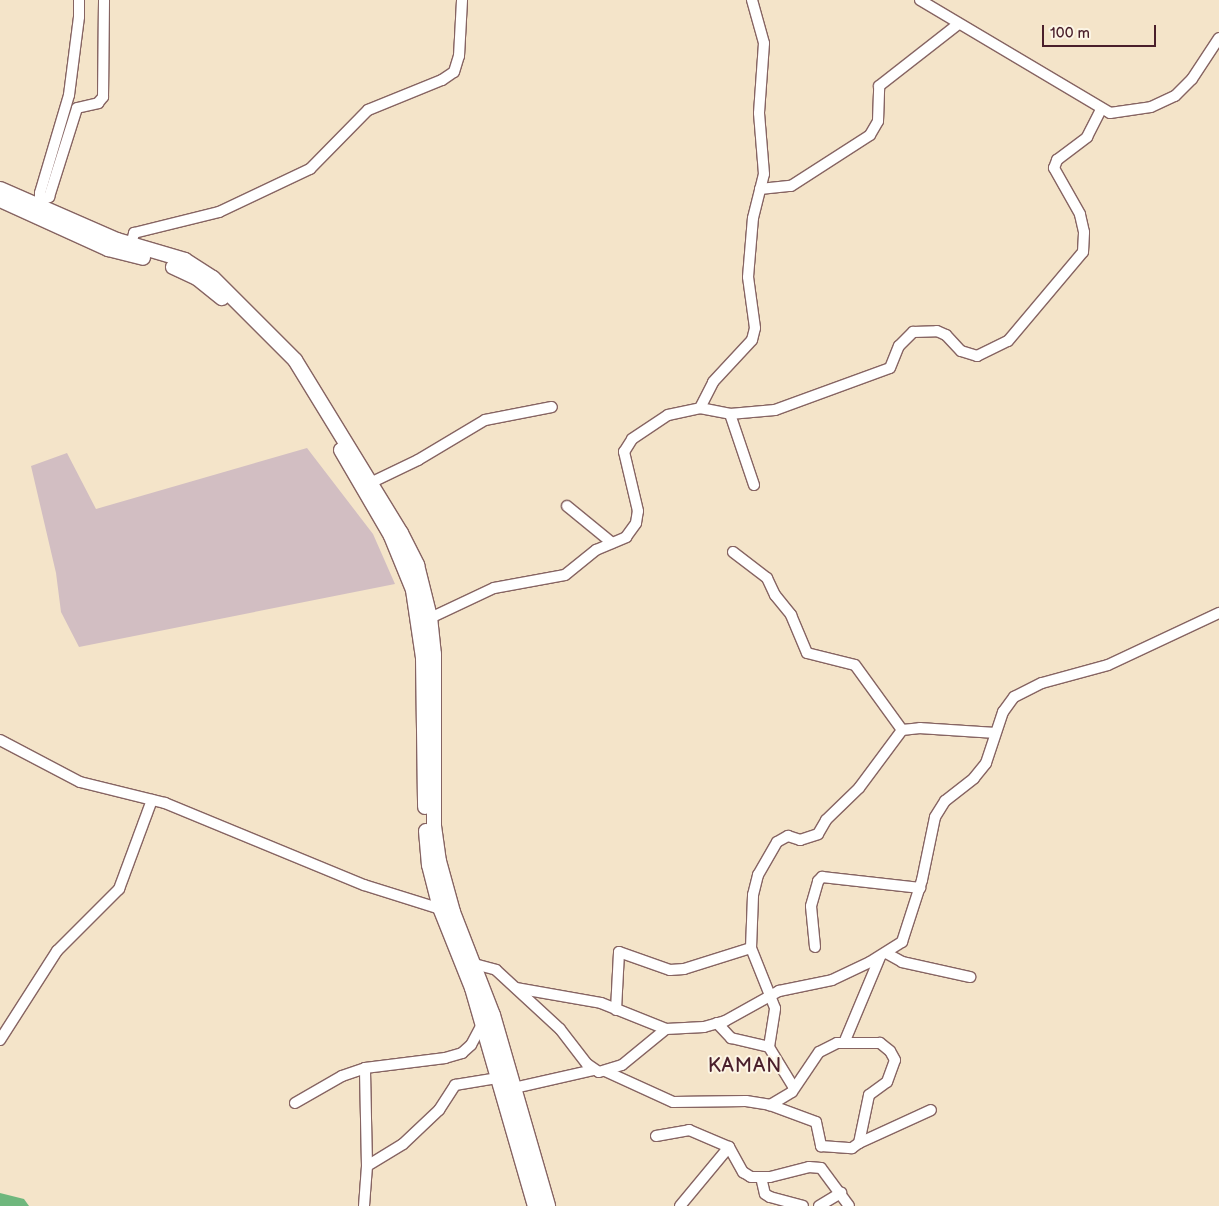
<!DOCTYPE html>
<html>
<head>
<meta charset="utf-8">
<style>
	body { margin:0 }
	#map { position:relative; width:1219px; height:1206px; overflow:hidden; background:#f4e4c9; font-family:"Balsamiq Sans",sans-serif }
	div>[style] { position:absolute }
	.industrial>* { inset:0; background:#d2bec2 }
	.forest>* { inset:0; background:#6fb77d }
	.roads { filter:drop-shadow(1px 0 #866462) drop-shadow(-1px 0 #866462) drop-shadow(0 1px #866462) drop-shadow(0 -1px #866462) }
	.minor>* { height:10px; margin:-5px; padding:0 5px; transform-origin:5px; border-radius:5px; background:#fff }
	.major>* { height:14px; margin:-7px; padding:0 7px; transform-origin:7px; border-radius:7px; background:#fff }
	span { translate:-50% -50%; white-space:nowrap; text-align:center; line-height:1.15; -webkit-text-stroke:4px #fcf5e5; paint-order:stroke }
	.quarter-label { font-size:20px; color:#4a1f2b; letter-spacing:1px }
	.scale { position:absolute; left:1042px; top:25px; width:114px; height:22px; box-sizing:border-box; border:2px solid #4a1f2b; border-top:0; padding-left:6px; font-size:15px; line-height:18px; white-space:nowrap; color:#4a1f2b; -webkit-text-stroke:4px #fcf5e5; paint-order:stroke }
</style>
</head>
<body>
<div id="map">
	<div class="industrial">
		<div style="clip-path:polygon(307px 448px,373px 534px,395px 584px,79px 647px,61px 612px,56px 573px,31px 466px,67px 453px,96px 509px)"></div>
	</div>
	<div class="forest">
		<div style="clip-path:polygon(0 1193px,24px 1199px,29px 1206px,0 1206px)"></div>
	</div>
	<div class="roads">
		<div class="minor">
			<div style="left:920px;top:0;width:221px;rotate:30.7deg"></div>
			<div style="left:1110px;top:113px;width:41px;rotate:-8.3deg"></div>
			<div style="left:1151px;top:107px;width:26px;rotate:-25deg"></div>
			<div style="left:1175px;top:96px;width:24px;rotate:-45deg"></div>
			<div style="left:1192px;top:79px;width:49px;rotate:-56.6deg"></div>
			<div style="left:760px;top:189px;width:31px;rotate:-6deg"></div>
			<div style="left:791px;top:186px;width:94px;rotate:-32.8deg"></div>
			<div style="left:870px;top:135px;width:16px;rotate:-60deg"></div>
			<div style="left:878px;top:121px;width:35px;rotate:-88deg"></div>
			<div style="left:879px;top:86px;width:99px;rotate:-38deg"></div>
			<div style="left:42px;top:200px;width:8px;rotate:-23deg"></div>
			<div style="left:49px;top:197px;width:93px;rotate:-72.5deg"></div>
			<div style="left:77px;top:108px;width:22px;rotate:-13deg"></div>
			<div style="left:98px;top:103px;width:8px;rotate:-50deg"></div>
			<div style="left:103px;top:97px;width:97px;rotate:-89.4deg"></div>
			<div style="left:40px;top:206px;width:13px;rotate:-90deg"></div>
			<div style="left:40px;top:193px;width:102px;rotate:-73.5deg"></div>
			<div style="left:69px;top:95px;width:79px;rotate:-82.7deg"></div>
			<div style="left:79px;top:17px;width:17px;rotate:-90deg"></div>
			<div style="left:129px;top:251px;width:19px;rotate:-74deg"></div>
			<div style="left:134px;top:233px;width:88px;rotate:-13.9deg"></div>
			<div style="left:219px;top:212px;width:101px;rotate:-25.3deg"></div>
			<div style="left:310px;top:169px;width:83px;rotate:-45.5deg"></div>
			<div style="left:368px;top:110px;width:80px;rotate:-22.1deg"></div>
			<div style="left:442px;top:80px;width:14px;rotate:-34deg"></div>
			<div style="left:454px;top:72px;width:17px;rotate:-73deg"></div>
			<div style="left:459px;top:56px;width:56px;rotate:-86.9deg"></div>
			<div style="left:700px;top:408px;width:29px;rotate:-63deg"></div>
			<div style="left:713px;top:382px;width:57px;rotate:-47.1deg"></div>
			<div style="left:752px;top:340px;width:12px;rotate:-76deg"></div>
			<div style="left:755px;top:328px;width:51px;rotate:-97.8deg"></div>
			<div style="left:748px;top:277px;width:59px;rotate:-85.2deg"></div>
			<div style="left:753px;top:218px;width:45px;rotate:-76deg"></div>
			<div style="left:764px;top:174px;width:61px;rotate:-94.7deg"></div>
			<div style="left:759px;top:113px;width:70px;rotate:-85.9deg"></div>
			<div style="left:764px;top:43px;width:45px;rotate:-105.6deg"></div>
			<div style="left:730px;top:414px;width:75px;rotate:71.3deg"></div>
			<div style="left:364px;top:486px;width:60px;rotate:-25.7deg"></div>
			<div style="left:418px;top:460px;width:78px;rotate:-30.8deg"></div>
			<div style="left:485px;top:420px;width:68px;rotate:-11deg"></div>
			<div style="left:567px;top:506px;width:58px;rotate:39.4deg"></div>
			<div style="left:733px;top:552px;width:43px;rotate:37.4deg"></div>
			<div style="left:767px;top:578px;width:19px;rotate:65deg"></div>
			<div style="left:775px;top:595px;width:26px;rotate:51deg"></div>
			<div style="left:791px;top:615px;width:41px;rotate:67.2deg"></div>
			<div style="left:807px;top:653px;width:49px;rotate:14deg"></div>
			<div style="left:855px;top:665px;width:80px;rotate:54.1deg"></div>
			<div style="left:426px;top:620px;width:75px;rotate:-25.2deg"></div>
			<div style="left:494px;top:588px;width:72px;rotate:-10.4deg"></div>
			<div style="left:565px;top:575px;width:40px;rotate:-39deg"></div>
			<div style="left:596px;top:550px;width:33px;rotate:-23deg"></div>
			<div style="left:626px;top:537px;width:17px;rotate:-54deg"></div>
			<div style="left:636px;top:523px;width:12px;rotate:-81deg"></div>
			<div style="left:638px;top:511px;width:61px;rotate:-103.3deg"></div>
			<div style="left:624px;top:452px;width:15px;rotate:-58deg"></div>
			<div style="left:632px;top:439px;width:43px;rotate:-33.7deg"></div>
			<div style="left:668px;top:415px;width:33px;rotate:-12deg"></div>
			<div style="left:700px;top:408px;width:31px;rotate:11deg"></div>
			<div style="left:730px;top:414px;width:45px;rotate:-5.1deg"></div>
			<div style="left:775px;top:410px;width:122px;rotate:-20.1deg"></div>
			<div style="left:890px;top:368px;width:24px;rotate:-68deg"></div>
			<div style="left:899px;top:346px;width:20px;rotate:-45deg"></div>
			<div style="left:913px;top:332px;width:24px;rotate:-2deg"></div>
			<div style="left:937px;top:331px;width:10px;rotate:24deg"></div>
			<div style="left:946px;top:335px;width:22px;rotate:47deg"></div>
			<div style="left:961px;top:351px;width:17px;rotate:17deg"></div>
			<div style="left:977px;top:356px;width:34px;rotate:-26deg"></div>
			<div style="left:1008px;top:341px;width:116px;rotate:-49.9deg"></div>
			<div style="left:1083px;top:252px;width:20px;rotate:-87deg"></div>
			<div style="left:1084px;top:232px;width:18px;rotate:-103deg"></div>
			<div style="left:1080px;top:214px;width:53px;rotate:-119.5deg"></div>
			<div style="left:1054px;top:168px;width:9px;rotate:-69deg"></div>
			<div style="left:1057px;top:160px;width:38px;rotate:-37deg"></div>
			<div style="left:1087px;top:137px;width:30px;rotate:-63deg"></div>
			<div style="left:0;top:740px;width:90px;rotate:27.7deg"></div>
			<div style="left:80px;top:782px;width:88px;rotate:13.9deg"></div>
			<div style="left:165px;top:803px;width:215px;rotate:22.4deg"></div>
			<div style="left:364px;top:885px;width:84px;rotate:17.4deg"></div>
			<div style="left:815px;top:947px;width:41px;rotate:-95.6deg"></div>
			<div style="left:811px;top:906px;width:26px;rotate:-74deg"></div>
			<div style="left:818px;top:881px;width:6px;rotate:-45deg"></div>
			<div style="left:822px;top:877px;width:99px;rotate:6.4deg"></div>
			<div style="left:886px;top:953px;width:18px;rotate:29deg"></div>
			<div style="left:902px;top:962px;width:70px;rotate:12.4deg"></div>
			<div style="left:467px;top:962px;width:30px;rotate:15deg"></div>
			<div style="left:496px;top:970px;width:87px;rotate:42.7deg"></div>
			<div style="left:560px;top:1029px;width:44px;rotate:52.4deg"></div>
			<div style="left:587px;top:1064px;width:14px;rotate:34deg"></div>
			<div style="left:599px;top:1072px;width:24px;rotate:-17deg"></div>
			<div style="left:622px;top:1065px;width:57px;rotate:-39.3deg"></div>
			<div style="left:666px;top:1029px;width:38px;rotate:-3deg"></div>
			<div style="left:704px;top:1027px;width:22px;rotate:-16deg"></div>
			<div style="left:725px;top:1021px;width:62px;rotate:-29.1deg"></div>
			<div style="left:779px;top:991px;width:54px;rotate:-11.7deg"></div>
			<div style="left:832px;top:980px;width:42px;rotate:-25.3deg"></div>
			<div style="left:870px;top:962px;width:38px;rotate:-32deg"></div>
			<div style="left:902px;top:942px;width:65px;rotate:-72.1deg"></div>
			<div style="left:922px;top:880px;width:64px;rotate:-78.3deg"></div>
			<div style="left:935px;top:817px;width:19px;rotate:-58deg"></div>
			<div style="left:945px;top:801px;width:37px;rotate:-38deg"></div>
			<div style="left:974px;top:778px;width:19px;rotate:-51deg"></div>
			<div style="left:986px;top:763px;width:54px;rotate:-71.6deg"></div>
			<div style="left:1003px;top:712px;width:19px;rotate:-54deg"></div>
			<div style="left:1014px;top:697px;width:31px;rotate:-27deg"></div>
			<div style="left:1042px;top:683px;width:68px;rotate:-15.3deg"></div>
			<div style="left:1108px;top:665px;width:123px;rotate:-25.1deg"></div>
			<div style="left:516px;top:988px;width:86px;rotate:10deg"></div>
			<div style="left:601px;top:1003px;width:70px;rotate:21.8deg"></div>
			<div style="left:616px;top:1010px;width:58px;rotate:-87deg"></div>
			<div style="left:619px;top:952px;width:54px;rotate:19.4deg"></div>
			<div style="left:670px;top:970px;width:14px;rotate:-4deg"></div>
			<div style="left:684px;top:969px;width:70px;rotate:-17.4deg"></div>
			<div style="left:717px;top:1023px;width:21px;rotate:47deg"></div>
			<div style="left:731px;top:1038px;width:39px;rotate:13deg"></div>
			<div style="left:0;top:1040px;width:106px;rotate:-57.4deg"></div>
			<div style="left:57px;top:951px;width:88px;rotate:-45deg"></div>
			<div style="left:119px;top:889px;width:95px;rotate:-69.7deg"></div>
			<div style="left:844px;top:1043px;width:93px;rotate:-67.3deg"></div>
			<div style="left:605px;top:1071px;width:75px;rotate:24.5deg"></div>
			<div style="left:673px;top:1102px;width:73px;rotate:-0.8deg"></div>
			<div style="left:746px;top:1101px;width:24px;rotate:9deg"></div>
			<div style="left:770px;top:1105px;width:49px;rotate:20.3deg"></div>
			<div style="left:816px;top:1122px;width:25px;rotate:78deg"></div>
			<div style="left:821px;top:1146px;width:31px;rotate:4deg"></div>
			<div style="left:852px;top:1148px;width:9px;rotate:-36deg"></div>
			<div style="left:859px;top:1143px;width:49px;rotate:-78.2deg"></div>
			<div style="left:869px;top:1095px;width:22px;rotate:-36deg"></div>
			<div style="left:887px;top:1082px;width:23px;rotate:-70deg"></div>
			<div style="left:895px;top:1060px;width:10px;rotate:-119deg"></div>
			<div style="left:890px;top:1051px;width:13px;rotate:-141deg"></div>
			<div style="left:880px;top:1043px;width:43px;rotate:180deg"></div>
			<div style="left:837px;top:1043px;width:20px;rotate:153deg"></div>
			<div style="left:819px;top:1052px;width:48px;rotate:124deg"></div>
			<div style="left:792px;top:1092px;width:26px;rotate:149deg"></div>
			<div style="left:514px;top:1088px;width:82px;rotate:-12.7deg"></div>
			<div style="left:794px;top:1088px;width:48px;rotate:-121.4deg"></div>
			<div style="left:769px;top:1047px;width:39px;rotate:-81deg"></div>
			<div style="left:775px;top:1008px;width:65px;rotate:-111.8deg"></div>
			<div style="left:751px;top:948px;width:53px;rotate:-87.8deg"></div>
			<div style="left:753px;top:895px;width:21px;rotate:-76deg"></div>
			<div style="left:758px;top:875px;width:38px;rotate:-60deg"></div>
			<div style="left:777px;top:842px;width:13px;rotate:-29deg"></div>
			<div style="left:788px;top:836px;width:13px;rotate:18deg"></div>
			<div style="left:800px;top:840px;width:19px;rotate:-18deg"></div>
			<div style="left:818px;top:834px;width:16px;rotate:-60deg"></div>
			<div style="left:826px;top:820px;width:46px;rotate:-44.1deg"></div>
			<div style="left:859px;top:788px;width:72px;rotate:-53.4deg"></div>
			<div style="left:902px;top:730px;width:18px;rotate:-6deg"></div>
			<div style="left:920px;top:728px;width:75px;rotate:3.8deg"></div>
			<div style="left:295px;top:1103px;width:54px;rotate:-29.9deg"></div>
			<div style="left:342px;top:1076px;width:24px;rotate:-19deg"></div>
			<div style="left:365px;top:1068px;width:81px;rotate:-7.1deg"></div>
			<div style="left:445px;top:1058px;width:18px;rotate:-16deg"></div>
			<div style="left:462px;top:1053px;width:12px;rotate:-42deg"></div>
			<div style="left:471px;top:1045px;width:26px;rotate:-62deg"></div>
			<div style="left:656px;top:1136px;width:34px;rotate:-10deg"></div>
			<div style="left:689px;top:1130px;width:43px;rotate:23deg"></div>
			<div style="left:729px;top:1147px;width:29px;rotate:61deg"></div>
			<div style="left:743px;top:1172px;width:9px;rotate:32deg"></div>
			<div style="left:751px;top:1177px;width:19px"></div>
			<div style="left:770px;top:1177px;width:40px;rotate:-14.4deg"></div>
			<div style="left:809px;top:1167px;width:12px;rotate:5deg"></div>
			<div style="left:821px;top:1168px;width:47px;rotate:53.6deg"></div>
			<div style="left:859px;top:1143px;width:79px;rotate:-24.6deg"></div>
			<div style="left:367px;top:1166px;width:42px;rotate:-31.4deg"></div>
			<div style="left:403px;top:1144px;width:50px;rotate:-43.4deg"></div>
			<div style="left:439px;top:1110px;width:30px;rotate:-57deg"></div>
			<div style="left:455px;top:1085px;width:50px;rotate:-9.3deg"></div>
			<div style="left:761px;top:1177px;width:17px;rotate:77deg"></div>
			<div style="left:765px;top:1194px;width:6px;rotate:31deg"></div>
			<div style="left:770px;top:1197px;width:34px;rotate:15deg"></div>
			<div style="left:364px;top:1206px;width:40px;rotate:-85.7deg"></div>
			<div style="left:367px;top:1166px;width:98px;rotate:-91.2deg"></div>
			<div style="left:680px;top:1206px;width:77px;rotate:-50.3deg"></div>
			<div style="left:819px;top:1206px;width:26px;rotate:-31deg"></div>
		</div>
		<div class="major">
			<div style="left:0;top:189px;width:128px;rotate:23.6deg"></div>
			<div style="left:117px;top:240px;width:71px;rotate:16.4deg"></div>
			<div style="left:185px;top:260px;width:33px;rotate:33deg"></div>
			<div style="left:213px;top:278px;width:116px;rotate:45deg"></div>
			<div style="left:295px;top:360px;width:203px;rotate:58.5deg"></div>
			<div style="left:401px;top:533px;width:36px;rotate:63deg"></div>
			<div style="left:417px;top:565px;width:54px;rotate:76deg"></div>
			<div style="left:430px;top:617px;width:37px;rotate:84deg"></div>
			<div style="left:434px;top:654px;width:172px;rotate:90deg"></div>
			<div style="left:434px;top:826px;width:35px;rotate:82deg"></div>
			<div style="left:439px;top:861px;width:53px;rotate:74.6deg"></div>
			<div style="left:453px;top:912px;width:110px;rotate:68.8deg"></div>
			<div style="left:493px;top:1015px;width:199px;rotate:73.9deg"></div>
			<div style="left:0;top:200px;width:119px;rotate:24.4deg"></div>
			<div style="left:108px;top:249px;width:36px;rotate:14deg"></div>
			<div style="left:173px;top:267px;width:26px;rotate:25deg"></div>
			<div style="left:197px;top:278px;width:32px;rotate:39deg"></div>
			<div style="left:341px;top:450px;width:99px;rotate:59.8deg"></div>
			<div style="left:391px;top:536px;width:58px;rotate:67.8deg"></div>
			<div style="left:413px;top:590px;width:69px;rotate:81.6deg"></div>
			<div style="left:423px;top:658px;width:149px;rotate:89.2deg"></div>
			<div style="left:426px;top:831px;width:34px;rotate:85deg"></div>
			<div style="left:429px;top:865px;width:44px;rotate:75.7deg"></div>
			<div style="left:440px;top:908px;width:86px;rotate:68.2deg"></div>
			<div style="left:472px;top:988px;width:227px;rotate:73.9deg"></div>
		</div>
	</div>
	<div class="quarter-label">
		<span style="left:745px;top:1066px">KAMAN</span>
	</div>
	<div class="scale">100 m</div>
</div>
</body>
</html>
